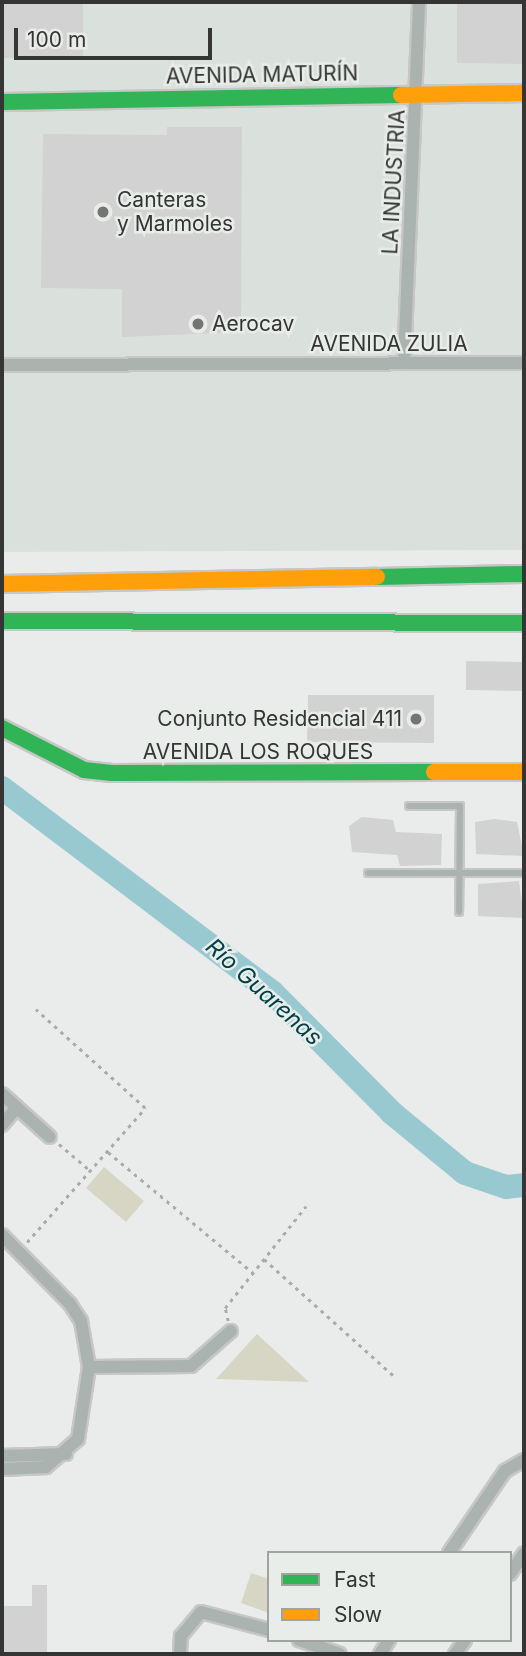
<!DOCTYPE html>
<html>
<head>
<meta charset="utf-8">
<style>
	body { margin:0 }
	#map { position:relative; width:526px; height:1656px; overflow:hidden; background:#eaeceb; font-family:Inter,sans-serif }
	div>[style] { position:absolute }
	.built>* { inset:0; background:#dae1dc }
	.green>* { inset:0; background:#d7d6c4 }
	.river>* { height:24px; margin:-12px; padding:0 12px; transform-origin:12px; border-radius:12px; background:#99c9d0 }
	.building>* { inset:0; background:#d1d2d1 }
	.path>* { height:2.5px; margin-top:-1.25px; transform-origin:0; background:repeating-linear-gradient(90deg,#a8acab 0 3.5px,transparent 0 8.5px) }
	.roads { filter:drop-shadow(2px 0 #c6c7c6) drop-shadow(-2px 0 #c6c7c6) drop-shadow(0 2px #c6c7c6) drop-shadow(0 -2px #c6c7c6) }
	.lane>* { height:6px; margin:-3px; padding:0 3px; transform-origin:3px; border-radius:3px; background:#abb3b1 }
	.street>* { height:12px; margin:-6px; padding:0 6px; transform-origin:6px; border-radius:6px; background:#abb3b1 }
	.fast>* { height:16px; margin:-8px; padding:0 8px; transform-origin:8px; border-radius:8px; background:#30b455 }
	.slow>* { height:16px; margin:-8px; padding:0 8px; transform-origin:8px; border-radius:8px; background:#ff9f0a }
	.dots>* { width:19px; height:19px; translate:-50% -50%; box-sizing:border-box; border:4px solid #e9edea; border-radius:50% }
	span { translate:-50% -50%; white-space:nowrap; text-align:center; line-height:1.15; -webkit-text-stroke:5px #e9edea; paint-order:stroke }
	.street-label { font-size:21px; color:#343534 }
	.poi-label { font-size:21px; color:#343534 }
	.left { translate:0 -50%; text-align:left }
	.right { translate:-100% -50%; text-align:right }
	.water-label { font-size:23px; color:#004149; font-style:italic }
	.frame { position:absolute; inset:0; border:4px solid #343534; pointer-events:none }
	.legend { position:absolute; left:267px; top:1551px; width:245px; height:91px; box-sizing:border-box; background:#e9edea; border:2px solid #a1a3a1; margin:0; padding:9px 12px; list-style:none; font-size:21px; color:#343534 }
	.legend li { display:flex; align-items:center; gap:14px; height:35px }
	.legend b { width:35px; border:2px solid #a1a3a1 }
	.scale { position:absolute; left:14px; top:28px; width:198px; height:32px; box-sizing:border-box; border:4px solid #343534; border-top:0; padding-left:9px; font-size:21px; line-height:24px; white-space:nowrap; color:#343534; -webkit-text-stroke:5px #e9edea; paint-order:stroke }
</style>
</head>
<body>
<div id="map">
	<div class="built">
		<div style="clip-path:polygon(2px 2px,524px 2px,524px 550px,2px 552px)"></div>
	</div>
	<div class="green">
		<div style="clip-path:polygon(104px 1167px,144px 1201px,126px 1222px,86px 1188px)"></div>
		<div style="clip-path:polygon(257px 1334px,309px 1382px,216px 1379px)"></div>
		<div style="clip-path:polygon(251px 1573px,269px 1579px,269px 1613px,241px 1603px)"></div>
	</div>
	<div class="river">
		<div style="left:2px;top:788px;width:338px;rotate:37.1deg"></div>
		<div style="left:272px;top:992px;width:170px;rotate:45.2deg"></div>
		<div style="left:392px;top:1113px;width:94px;rotate:39.4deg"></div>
		<div style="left:465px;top:1173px;width:43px;rotate:18.9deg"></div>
		<div style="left:506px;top:1187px;width:18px;rotate:-6deg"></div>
	</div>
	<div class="building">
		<div style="clip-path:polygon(2px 2px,83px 2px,83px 58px,2px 58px)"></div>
		<div style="clip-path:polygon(457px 2px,524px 2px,524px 64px,457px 63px)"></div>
		<div style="clip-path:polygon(167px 127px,242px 127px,241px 332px,122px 337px,122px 289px,41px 288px,43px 134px,167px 135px)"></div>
		<div style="clip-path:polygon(466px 661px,524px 662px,524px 691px,466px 690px)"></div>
		<div style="clip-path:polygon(308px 695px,434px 695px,434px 743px,307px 742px)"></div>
		<div style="clip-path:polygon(362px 817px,393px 820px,396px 832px,442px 834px,441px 865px,400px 866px,397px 855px,352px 852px,349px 826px)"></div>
		<div style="clip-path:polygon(494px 819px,517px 822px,524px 856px,476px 854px,475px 822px)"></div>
		<div style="clip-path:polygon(519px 881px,524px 918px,478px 916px,478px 884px)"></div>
		<div style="clip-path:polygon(32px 1585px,47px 1585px,47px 1654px,2px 1654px,2px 1606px,32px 1606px)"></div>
	</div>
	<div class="path">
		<div style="left:2px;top:1050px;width:2px;rotate:90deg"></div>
		<div style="left:59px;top:1144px;width:42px;rotate:40.2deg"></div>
		<div style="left:108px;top:1152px;width:189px;rotate:39.8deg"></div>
		<div style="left:27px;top:1242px;width:179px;rotate:-48.6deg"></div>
		<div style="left:145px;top:1108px;width:147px;rotate:-138deg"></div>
		<div style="left:264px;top:1259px;width:176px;rotate:42deg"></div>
		<div style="left:228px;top:1321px;width:13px;rotate:-103deg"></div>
		<div style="left:225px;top:1308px;width:130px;rotate:-51.5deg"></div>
	</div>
	<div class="roads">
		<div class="lane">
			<div style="left:409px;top:806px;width:51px"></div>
			<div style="left:460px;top:806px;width:106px;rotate:90.5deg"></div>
			<div style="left:368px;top:873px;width:156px"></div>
		</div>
		<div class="street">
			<div style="left:404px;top:363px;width:361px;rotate:-87.6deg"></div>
			<div style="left:2px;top:365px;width:522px;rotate:-0.22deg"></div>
			<div style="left:2px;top:1094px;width:64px;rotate:41.9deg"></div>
			<div style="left:2px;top:1125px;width:23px;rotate:-50deg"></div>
			<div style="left:2px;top:1235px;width:97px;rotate:45.4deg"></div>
			<div style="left:70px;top:1304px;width:20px;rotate:57deg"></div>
			<div style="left:81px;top:1321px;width:47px;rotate:80.1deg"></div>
			<div style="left:89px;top:1367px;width:73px;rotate:98.7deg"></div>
			<div style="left:78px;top:1439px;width:43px;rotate:138.8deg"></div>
			<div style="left:46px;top:1467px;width:44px;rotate:177.4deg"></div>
			<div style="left:89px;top:1367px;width:102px;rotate:-0.6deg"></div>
			<div style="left:191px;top:1366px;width:53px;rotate:-41.2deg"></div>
			<div style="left:2px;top:1456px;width:64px;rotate:-1.8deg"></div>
			<div style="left:449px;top:1553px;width:99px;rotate:-55.7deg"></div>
			<div style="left:505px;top:1471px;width:22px;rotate:-30deg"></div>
			<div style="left:510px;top:1574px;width:25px;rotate:-56deg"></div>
			<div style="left:299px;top:1640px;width:43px;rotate:18.9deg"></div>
			<div style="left:180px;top:1654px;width:18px;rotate:-87deg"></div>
			<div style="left:181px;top:1636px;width:31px;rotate:-50deg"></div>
			<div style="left:201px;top:1612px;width:70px;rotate:14.8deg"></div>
			<div style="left:380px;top:1654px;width:17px;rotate:-57deg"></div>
			<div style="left:455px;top:1654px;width:17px;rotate:-54deg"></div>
		</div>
		<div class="fast">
			<div style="left:2px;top:102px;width:399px;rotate:-1deg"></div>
			<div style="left:377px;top:577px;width:147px;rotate:-1.2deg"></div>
			<div style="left:2px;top:621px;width:522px;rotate:0.22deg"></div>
			<div style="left:2px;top:728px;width:92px;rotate:27.1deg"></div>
			<div style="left:84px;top:770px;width:28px;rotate:6deg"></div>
			<div style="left:112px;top:773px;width:322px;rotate:-0.2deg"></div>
		</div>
		<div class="slow">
			<div style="left:401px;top:95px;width:123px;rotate:-0.9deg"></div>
			<div style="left:2px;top:584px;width:375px;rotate:-1.1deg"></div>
			<div style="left:434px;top:772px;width:90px"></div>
		</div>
	</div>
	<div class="dots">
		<div style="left:103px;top:212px;background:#747574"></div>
		<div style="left:198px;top:324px;background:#747574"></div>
		<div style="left:416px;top:719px;background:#747574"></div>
	</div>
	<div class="street-label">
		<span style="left:262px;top:75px;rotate:-1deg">AVENIDA MATURÍN</span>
		<span style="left:394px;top:182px;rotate:-87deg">LA INDUSTRIA</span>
		<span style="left:389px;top:344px">AVENIDA ZULIA</span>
		<span style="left:258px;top:752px">AVENIDA LOS ROQUES</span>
	</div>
	<div class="poi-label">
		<span class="left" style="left:117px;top:212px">Canteras<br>y Marmoles</span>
		<span class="left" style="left:212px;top:324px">Aerocav</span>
		<span class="right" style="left:402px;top:719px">Conjunto Residencial 411</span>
	</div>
	<div class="water-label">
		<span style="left:264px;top:992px;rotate:42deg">Río Guarenas</span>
	</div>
	<div class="frame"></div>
	<ul class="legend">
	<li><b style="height:9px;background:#30b455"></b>Fast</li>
	<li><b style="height:9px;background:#ff9f0a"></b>Slow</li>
	</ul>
	<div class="scale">100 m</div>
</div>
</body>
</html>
